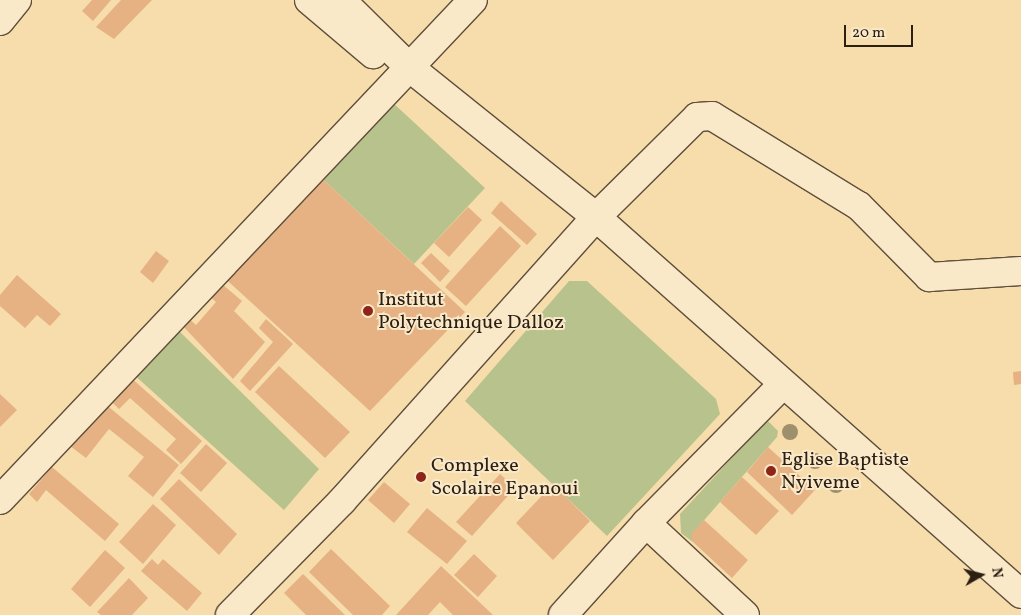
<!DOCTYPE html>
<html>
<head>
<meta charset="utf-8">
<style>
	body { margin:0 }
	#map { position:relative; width:1021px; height:615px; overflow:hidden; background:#f7ddac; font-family:Vollkorn,serif }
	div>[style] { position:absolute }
	.green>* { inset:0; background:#b8c28d }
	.building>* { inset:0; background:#e6b183 }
	.roads { filter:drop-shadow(1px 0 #5f4f3b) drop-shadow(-1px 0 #5f4f3b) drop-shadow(0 1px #5f4f3b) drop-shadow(0 -1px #5f4f3b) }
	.minor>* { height:28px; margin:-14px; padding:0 14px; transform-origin:14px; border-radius:14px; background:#fae9c9 }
	.trees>* { width:16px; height:16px; margin:-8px; border-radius:50%; background:#9e906d }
	.dots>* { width:14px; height:14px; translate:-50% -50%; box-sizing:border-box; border:2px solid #fae9c9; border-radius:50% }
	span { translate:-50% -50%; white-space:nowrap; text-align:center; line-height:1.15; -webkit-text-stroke:4px #fae9c9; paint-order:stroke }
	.poi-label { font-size:20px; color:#2c2015 }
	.left { translate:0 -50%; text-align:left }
	.north { position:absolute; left:956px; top:550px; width:50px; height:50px; -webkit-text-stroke:4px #fae9c9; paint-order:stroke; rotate:82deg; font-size:14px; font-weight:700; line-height:20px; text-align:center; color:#2c2015 }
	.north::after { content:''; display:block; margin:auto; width:18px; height:22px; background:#2c2015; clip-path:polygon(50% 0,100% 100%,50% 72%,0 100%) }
	.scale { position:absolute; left:844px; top:25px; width:69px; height:22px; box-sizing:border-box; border:2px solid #2c2015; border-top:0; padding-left:6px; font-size:15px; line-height:18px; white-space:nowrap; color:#2c2015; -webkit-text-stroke:4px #fae9c9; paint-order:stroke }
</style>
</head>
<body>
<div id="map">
	<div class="green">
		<div style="clip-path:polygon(392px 102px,485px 188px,414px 264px,314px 171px)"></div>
		<div style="clip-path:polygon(569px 281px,587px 281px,716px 399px,720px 414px,607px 536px,465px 401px)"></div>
		<div style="clip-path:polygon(172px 324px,319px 469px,284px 510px,132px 373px)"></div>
		<div style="clip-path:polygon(767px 420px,778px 431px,777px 437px,692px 534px,693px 542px,681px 533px,680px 514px)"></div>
	</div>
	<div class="building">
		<div style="clip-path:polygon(92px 0,111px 0,93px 21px,82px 11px)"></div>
		<div style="clip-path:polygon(121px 0,152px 0,114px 39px,96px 27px)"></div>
		<div style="clip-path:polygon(314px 171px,465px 312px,370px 411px,219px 273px)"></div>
		<div style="clip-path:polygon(501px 201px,537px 234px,527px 245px,491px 213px)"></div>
		<div style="clip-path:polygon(468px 207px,482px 220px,449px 257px,434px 243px)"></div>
		<div style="clip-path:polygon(500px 226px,521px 246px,466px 306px,445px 287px)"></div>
		<div style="clip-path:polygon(156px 251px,169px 261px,153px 283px,140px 272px)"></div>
		<div style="clip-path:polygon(431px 253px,450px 271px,440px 282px,421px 263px)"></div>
		<div style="clip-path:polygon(17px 275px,61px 314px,50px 326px,37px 315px,25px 328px,0 306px,0 295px)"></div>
		<div style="clip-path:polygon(216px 279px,242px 301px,234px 311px,265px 342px,233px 379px,180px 323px,186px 316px,196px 325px,216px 302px,204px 291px)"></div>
		<div style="clip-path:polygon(266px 319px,293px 344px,250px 391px,240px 381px,273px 342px,259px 328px)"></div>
		<div style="clip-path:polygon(279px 366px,350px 432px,325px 458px,255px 392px)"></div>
		<div style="clip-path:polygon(1021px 371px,1021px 384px,1014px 385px,1013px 372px)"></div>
		<div style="clip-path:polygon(129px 376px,202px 441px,181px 464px,166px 450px,176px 439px,130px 398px,119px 409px,109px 399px)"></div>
		<div style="clip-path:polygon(0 394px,17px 410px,0 427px)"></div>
		<div style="clip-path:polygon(104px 403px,179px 465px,153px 497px,128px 476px,144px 457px,109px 429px,86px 458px,70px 446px)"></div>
		<div style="clip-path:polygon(206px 444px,227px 463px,201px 492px,180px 473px)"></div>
		<div style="clip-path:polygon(768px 447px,815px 490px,792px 515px,747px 472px)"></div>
		<div style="clip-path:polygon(52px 467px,119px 524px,105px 541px,46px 490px,37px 502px,29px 494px)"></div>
		<div style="clip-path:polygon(500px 474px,515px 488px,472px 536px,456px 522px)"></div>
		<div style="clip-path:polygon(742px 477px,779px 511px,756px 535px,720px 502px)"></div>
		<div style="clip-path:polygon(179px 479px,237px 534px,219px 555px,160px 499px)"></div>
		<div style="clip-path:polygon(384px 482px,410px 504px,394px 523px,368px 500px)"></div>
		<div style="clip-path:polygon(553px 484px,590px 521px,553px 560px,516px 523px)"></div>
		<div style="clip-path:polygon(153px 504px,176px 525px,143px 564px,119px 542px)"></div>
		<div style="clip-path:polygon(427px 508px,467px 541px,447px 564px,407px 532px)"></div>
		<div style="clip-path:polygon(704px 520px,748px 560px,732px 578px,693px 542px,691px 534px)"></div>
		<div style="clip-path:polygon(331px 549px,390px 606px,382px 615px,353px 615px,309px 572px)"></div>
		<div style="clip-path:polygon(105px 550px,125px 568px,90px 607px,71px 589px)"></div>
		<div style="clip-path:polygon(474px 554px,497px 576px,478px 597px,454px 575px)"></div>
		<div style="clip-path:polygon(152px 559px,158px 565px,163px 559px,202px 593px,187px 611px,141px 571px)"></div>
		<div style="clip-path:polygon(441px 566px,493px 615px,453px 615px,440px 602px,428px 615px,396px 615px)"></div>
		<div style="clip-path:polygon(303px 574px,345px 615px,306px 615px,284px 593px)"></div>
		<div style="clip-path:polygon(129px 578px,148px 598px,132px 615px,101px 615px,97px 612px)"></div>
	</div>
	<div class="roads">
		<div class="minor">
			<div style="left:309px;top:0;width:84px;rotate:40.2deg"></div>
			<div style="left:341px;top:0;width:95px;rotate:44.6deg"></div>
			<div style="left:409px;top:67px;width:240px;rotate:38.7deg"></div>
			<div style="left:596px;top:217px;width:568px;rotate:41.57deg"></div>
			<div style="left:0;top:21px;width:27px;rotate:-51deg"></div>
			<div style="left:0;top:500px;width:688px;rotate:-46.59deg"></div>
			<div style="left:646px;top:523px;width:135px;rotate:42.9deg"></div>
			<div style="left:230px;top:615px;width:160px;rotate:-45.5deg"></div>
			<div style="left:342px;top:501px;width:381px;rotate:-48.2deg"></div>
			<div style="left:596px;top:217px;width:142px;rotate:-44.7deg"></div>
			<div style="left:697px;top:117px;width:15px;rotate:-4deg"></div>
			<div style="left:712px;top:116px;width:172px;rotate:31.5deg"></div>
			<div style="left:859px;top:206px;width:100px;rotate:45.4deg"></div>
			<div style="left:929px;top:277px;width:92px;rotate:-3.7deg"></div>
			<div style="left:563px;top:615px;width:124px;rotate:-47.9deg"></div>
			<div style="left:646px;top:523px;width:192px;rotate:-45.4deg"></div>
		</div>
	</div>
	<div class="trees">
		<div style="left:790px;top:432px"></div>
		<div style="left:815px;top:461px"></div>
		<div style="left:836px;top:485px"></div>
	</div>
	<div class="dots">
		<div style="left:368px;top:311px;background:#8f2418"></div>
		<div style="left:771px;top:471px;background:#8f2418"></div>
		<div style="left:421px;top:477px;background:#8f2418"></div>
	</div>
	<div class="poi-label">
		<span class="left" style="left:378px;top:312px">Institut<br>Polytechnique Dalloz</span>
		<span class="left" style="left:781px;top:472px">Eglise Baptiste<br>Nyiveme</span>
		<span class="left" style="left:431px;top:478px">Complexe<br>Scolaire Epanoui</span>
	</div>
	<div class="north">N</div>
	<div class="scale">20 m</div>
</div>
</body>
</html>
